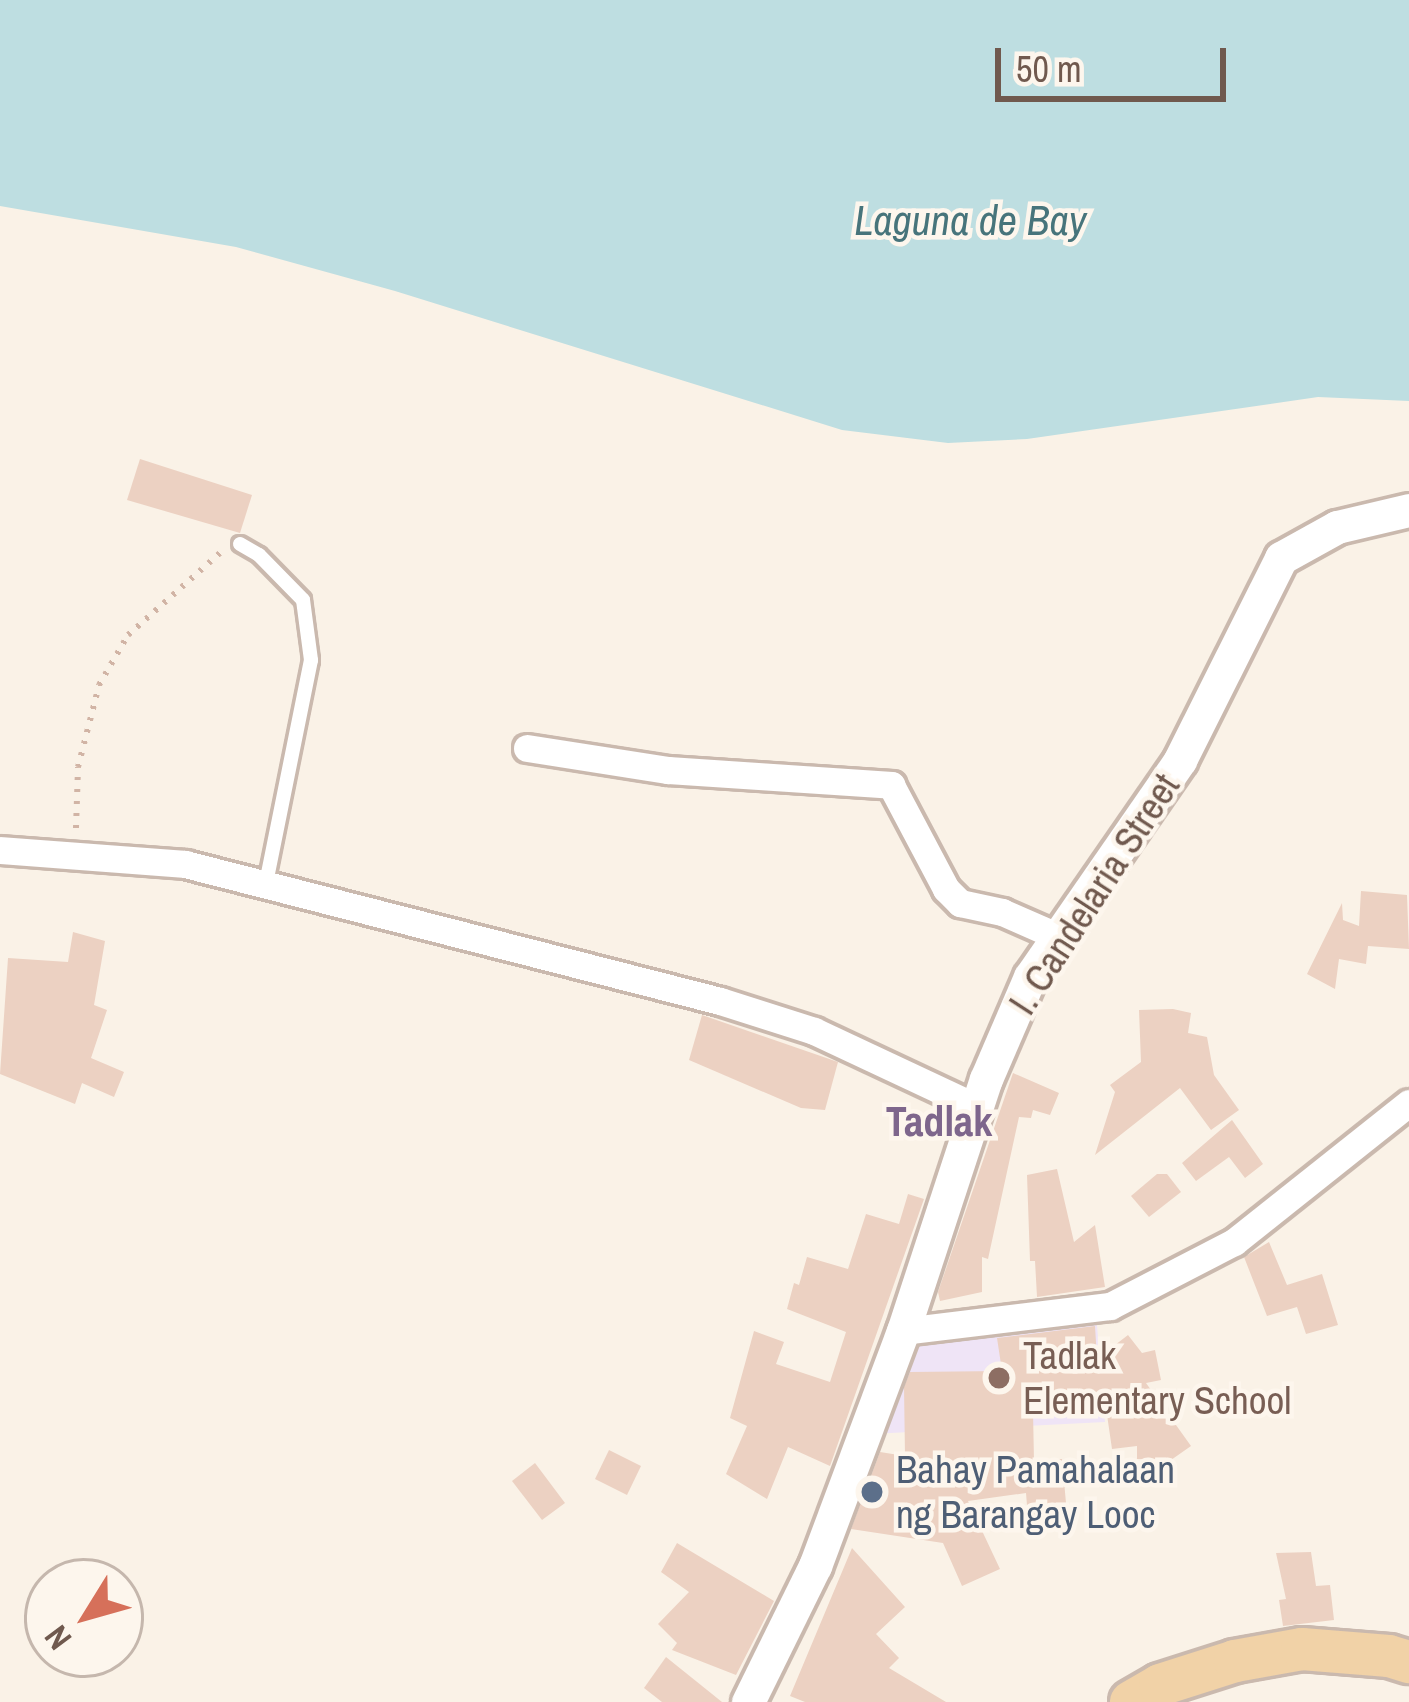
<!DOCTYPE html>
<html>
<head>
<meta charset="utf-8">
<style>
	body { margin:0 }
	#map { position:relative; width:1409px; height:1702px; overflow:hidden; background:#faf2e7; font-family:"Archivo Narrow",sans-serif }
	div>[style] { position:absolute }
	.education>* { inset:0; background:#efe4f6 }
	.water>* { inset:0; background:#bedee1 }
	.building>* { inset:0; background:#ecd1c2 }
	.path>* { height:6px; margin-top:-3px; transform-origin:0; background:repeating-linear-gradient(90deg,#d1b4a5 0 3px,transparent 0 12px) }
	.roads { filter:drop-shadow(3px 0 #cab9ae) drop-shadow(-3px 0 #cab9ae) drop-shadow(0 3px #cab9ae) drop-shadow(0 -3px #cab9ae) }
	.service>* { height:14px; margin:-7px; padding:0 7px; transform-origin:7px; border-radius:7px; background:#fff }
	.minor>* { height:27px; margin:-13.5px; padding:0 13.5px; transform-origin:13.5px; border-radius:13.5px; background:#fff }
	.tertiary>* { height:33px; margin:-16.5px; padding:0 16.5px; transform-origin:16.5px; border-radius:16.5px; background:#fff }
	.primary>* { height:42px; margin:-21px; padding:0 21px; transform-origin:21px; border-radius:21px; background:#f1d2a7 }
	.dots>* { width:33px; height:33px; translate:-50% -50%; box-sizing:border-box; border:6px solid #fdf6ed; border-radius:50% }
	span { translate:-50% -50%; white-space:nowrap; text-align:center; line-height:1.15; -webkit-text-stroke:9px #fdf6ed; paint-order:stroke }
	.street-label { font-size:39px; color:#70594e }
	.education-label { font-size:39px; color:#785e54 }
	.left { translate:0 -50%; text-align:left }
	.service-label { font-size:39px; color:#4e5e75 }
	.water-label { font-size:42px; color:#47747b; font-style:italic }
	.neighbourhood-label { font-size:42px; color:#7e668c; font-weight:700 }
	.north { position:absolute; left:24px; top:1558px; width:120px; height:120px; box-sizing:border-box; background:#fdf6ed; border:3px solid #c5b7ad; border-radius:50%; rotate:233deg; font-size:33px; font-weight:700; line-height:48px; text-align:center; color:#70594e }
	.north::after { content:''; display:block; margin:auto; width:42px; height:54px; background:#d6705a; clip-path:polygon(50% 0,100% 100%,50% 72%,0 100%) }
	.scale { position:absolute; left:995px; top:48px; width:231px; height:54px; box-sizing:border-box; border:6px solid #70594e; border-top:0; padding-left:15px; font-size:36px; line-height:42px; white-space:nowrap; color:#70594e; -webkit-text-stroke:9px #fdf6ed; paint-order:stroke }
</style>
</head>
<body>
<div id="map">
	<div class="education">
		<div style="clip-path:polygon(1096px 1313px,1105px 1422px,871px 1434px,917px 1334px)"></div>
	</div>
	<div class="water">
		<div style="clip-path:polygon(0 0,1409px 0,1409px 401px,1318px 397px,1027px 439px,948px 443px,842px 430px,395px 291px,236px 247px,0 206px)"></div>
	</div>
	<div class="building">
		<div style="clip-path:polygon(140px 459px,252px 495px,240px 533px,127px 500px)"></div>
		<div style="clip-path:polygon(1361px 891px,1407px 895px,1409px 949px,1368px 946px,1366px 964px,1339px 959px,1335px 989px,1307px 974px,1342px 903px,1343px 920px,1359px 926px)"></div>
		<div style="clip-path:polygon(73px 932px,105px 941px,94px 1005px,107px 1010px,91px 1058px,124px 1072px,114px 1097px,82px 1083px,75px 1104px,0 1074px,8px 958px,68px 962px)"></div>
		<div style="clip-path:polygon(1173px 1009px,1191px 1013px,1188px 1033px,1207px 1037px,1214px 1075px,1239px 1110px,1211px 1130px,1180px 1088px,1095px 1155px,1115px 1092px,1110px 1085px,1141px 1062px,1139px 1010px)"></div>
		<div style="clip-path:polygon(702px 1015px,838px 1062px,825px 1110px,801px 1108px,689px 1060px)"></div>
		<div style="clip-path:polygon(1013px 1073px,1059px 1093px,1050px 1115px,1033px 1110px,1031px 1118px,1019px 1117px,988px 1259px,982px 1257px,982px 1292px,940px 1301px,938px 1292px)"></div>
		<div style="clip-path:polygon(1232px 1120px,1263px 1164px,1245px 1178px,1229px 1157px,1196px 1181px,1182px 1163px)"></div>
		<div style="clip-path:polygon(1057px 1169px,1074px 1242px,1095px 1225px,1105px 1287px,1037px 1297px,1035px 1261px,1030px 1261px,1027px 1175px)"></div>
		<div style="clip-path:polygon(1157px 1174px,1167px 1174px,1181px 1192px,1149px 1217px,1131px 1196px)"></div>
		<div style="clip-path:polygon(908px 1194px,924px 1199px,830px 1466px,788px 1447px,767px 1499px,726px 1474px,747px 1426px,730px 1418px,754px 1331px,784px 1342px,776px 1364px,830px 1382px,846px 1332px,787px 1309px,794px 1283px,799px 1285px,807px 1257px,848px 1269px,866px 1214px,899px 1224px)"></div>
		<div style="clip-path:polygon(1269px 1242px,1287px 1285px,1322px 1274px,1338px 1325px,1306px 1334px,1297px 1307px,1267px 1316px,1244px 1257px)"></div>
		<div style="clip-path:polygon(1095px 1326px,1097px 1359px,1128px 1335px,1142px 1353px,1155px 1350px,1161px 1380px,1146px 1383px,1191px 1446px,1171px 1460px,1137px 1459px,1137px 1446px,1112px 1449px,1106px 1408px,1033px 1411px,1034px 1461px,1062px 1459px,1067px 1514px,1028px 1518px,1026px 1493px,968px 1501px,1000px 1569px,962px 1586px,943px 1543px,851px 1529px,880px 1452px,905px 1456px,904px 1387px,910px 1372px,1002px 1371px,997px 1338px)"></div>
		<div style="clip-path:polygon(609px 1450px,641px 1466px,627px 1495px,595px 1479px)"></div>
		<div style="clip-path:polygon(535px 1463px,565px 1503px,542px 1520px,512px 1481px)"></div>
		<div style="clip-path:polygon(677px 1543px,774px 1601px,736px 1675px,672px 1650px,677px 1643px,658px 1624px,689px 1592px,661px 1572px)"></div>
		<div style="clip-path:polygon(852px 1548px,905px 1607px,876px 1634px,899px 1658px,889px 1668px,946px 1702px,805px 1702px,790px 1696px)"></div>
		<div style="clip-path:polygon(1311px 1552px,1316px 1586px,1330px 1585px,1334px 1620px,1283px 1626px,1279px 1600px,1286px 1599px,1276px 1553px)"></div>
		<div style="clip-path:polygon(666px 1657px,722px 1702px,662px 1702px,644px 1688px)"></div>
	</div>
	<div class="path">
		<div style="left:76px;top:828px;width:61px;rotate:-88.1deg"></div>
		<div style="left:78px;top:767px;width:85px;rotate:-75.6deg"></div>
		<div style="left:99px;top:685px;width:58px;rotate:-59.9deg"></div>
		<div style="left:128px;top:635px;width:125px;rotate:-41.7deg"></div>
	</div>
	<div class="roads">
		<div class="service">
			<div style="left:240px;top:544px;width:22px;rotate:30deg"></div>
			<div style="left:259px;top:555px;width:63px;rotate:45.6deg"></div>
			<div style="left:303px;top:600px;width:61px;rotate:82.4deg"></div>
			<div style="left:311px;top:660px;width:227px;rotate:101.4deg"></div>
		</div>
		<div class="minor">
			<div style="left:527px;top:748px;width:143px;rotate:8.9deg"></div>
			<div style="left:668px;top:770px;width:224px;rotate:3.8deg"></div>
			<div style="left:891px;top:785px;width:118px;rotate:62.1deg"></div>
			<div style="left:946px;top:889px;width:20px;rotate:45deg"></div>
			<div style="left:960px;top:903px;width:43px;rotate:12.1deg"></div>
			<div style="left:1002px;top:912px;width:60px;rotate:23.6deg"></div>
			<div style="left:0;top:850px;width:186px;rotate:4.3deg"></div>
			<div style="left:185px;top:864px;width:552px;rotate:14.36deg"></div>
			<div style="left:720px;top:1001px;width:99px;rotate:17.7deg"></div>
			<div style="left:814px;top:1031px;width:179px;rotate:25.1deg"></div>
			<div style="left:903px;top:1331px;width:209px;rotate:-6.9deg"></div>
			<div style="left:1110px;top:1306px;width:140px;rotate:-27.3deg"></div>
			<div style="left:1234px;top:1242px;width:223px;rotate:-38.5deg"></div>
		</div>
		<div class="tertiary">
			<div style="left:748px;top:1702px;width:152px;rotate:-63.8deg"></div>
			<div style="left:815px;top:1566px;width:251px;rotate:-69.5deg"></div>
			<div style="left:903px;top:1331px;width:265px;rotate:-71.8deg"></div>
			<div style="left:986px;top:1079px;width:111px;rotate:-66.7deg"></div>
			<div style="left:1030px;top:977px;width:264px;rotate:-55.3deg"></div>
			<div style="left:1180px;top:760px;width:226px;rotate:-63.4deg"></div>
			<div style="left:1281px;top:558px;width:64px;rotate:-29deg"></div>
			<div style="left:1337px;top:527px;width:74px;rotate:-13.3deg"></div>
		</div>
		<div class="primary">
			<div style="left:1131px;top:1702px;width:34px;rotate:-30deg"></div>
			<div style="left:1160px;top:1685px;width:79px;rotate:-17.7deg"></div>
			<div style="left:1235px;top:1661px;width:68px;rotate:-10.2deg"></div>
			<div style="left:1302px;top:1649px;width:87px;rotate:4.6deg"></div>
			<div style="left:1389px;top:1656px;width:21px;rotate:17deg"></div>
		</div>
	</div>
	<div class="dots">
		<div style="left:999px;top:1378px;background:#8d6e63"></div>
		<div style="left:872px;top:1492px;background:#5c6f8a"></div>
	</div>
	<div class="street-label">
		<span style="left:1094px;top:894px;rotate:-57deg">I. Candelaria Street</span>
	</div>
	<div class="education-label">
		<span class="left" style="left:1023px;top:1378px">Tadlak<br>Elementary School</span>
	</div>
	<div class="service-label">
		<span class="left" style="left:896px;top:1492px">Bahay Pamahalaan<br>ng Barangay Looc</span>
	</div>
	<div class="water-label">
		<span style="left:970px;top:220px">Laguna de Bay</span>
	</div>
	<div class="neighbourhood-label">
		<span style="left:939px;top:1121px">Tadlak</span>
	</div>
	<div class="north">N</div>
	<div class="scale">50 m</div>
</div>
</body>
</html>
